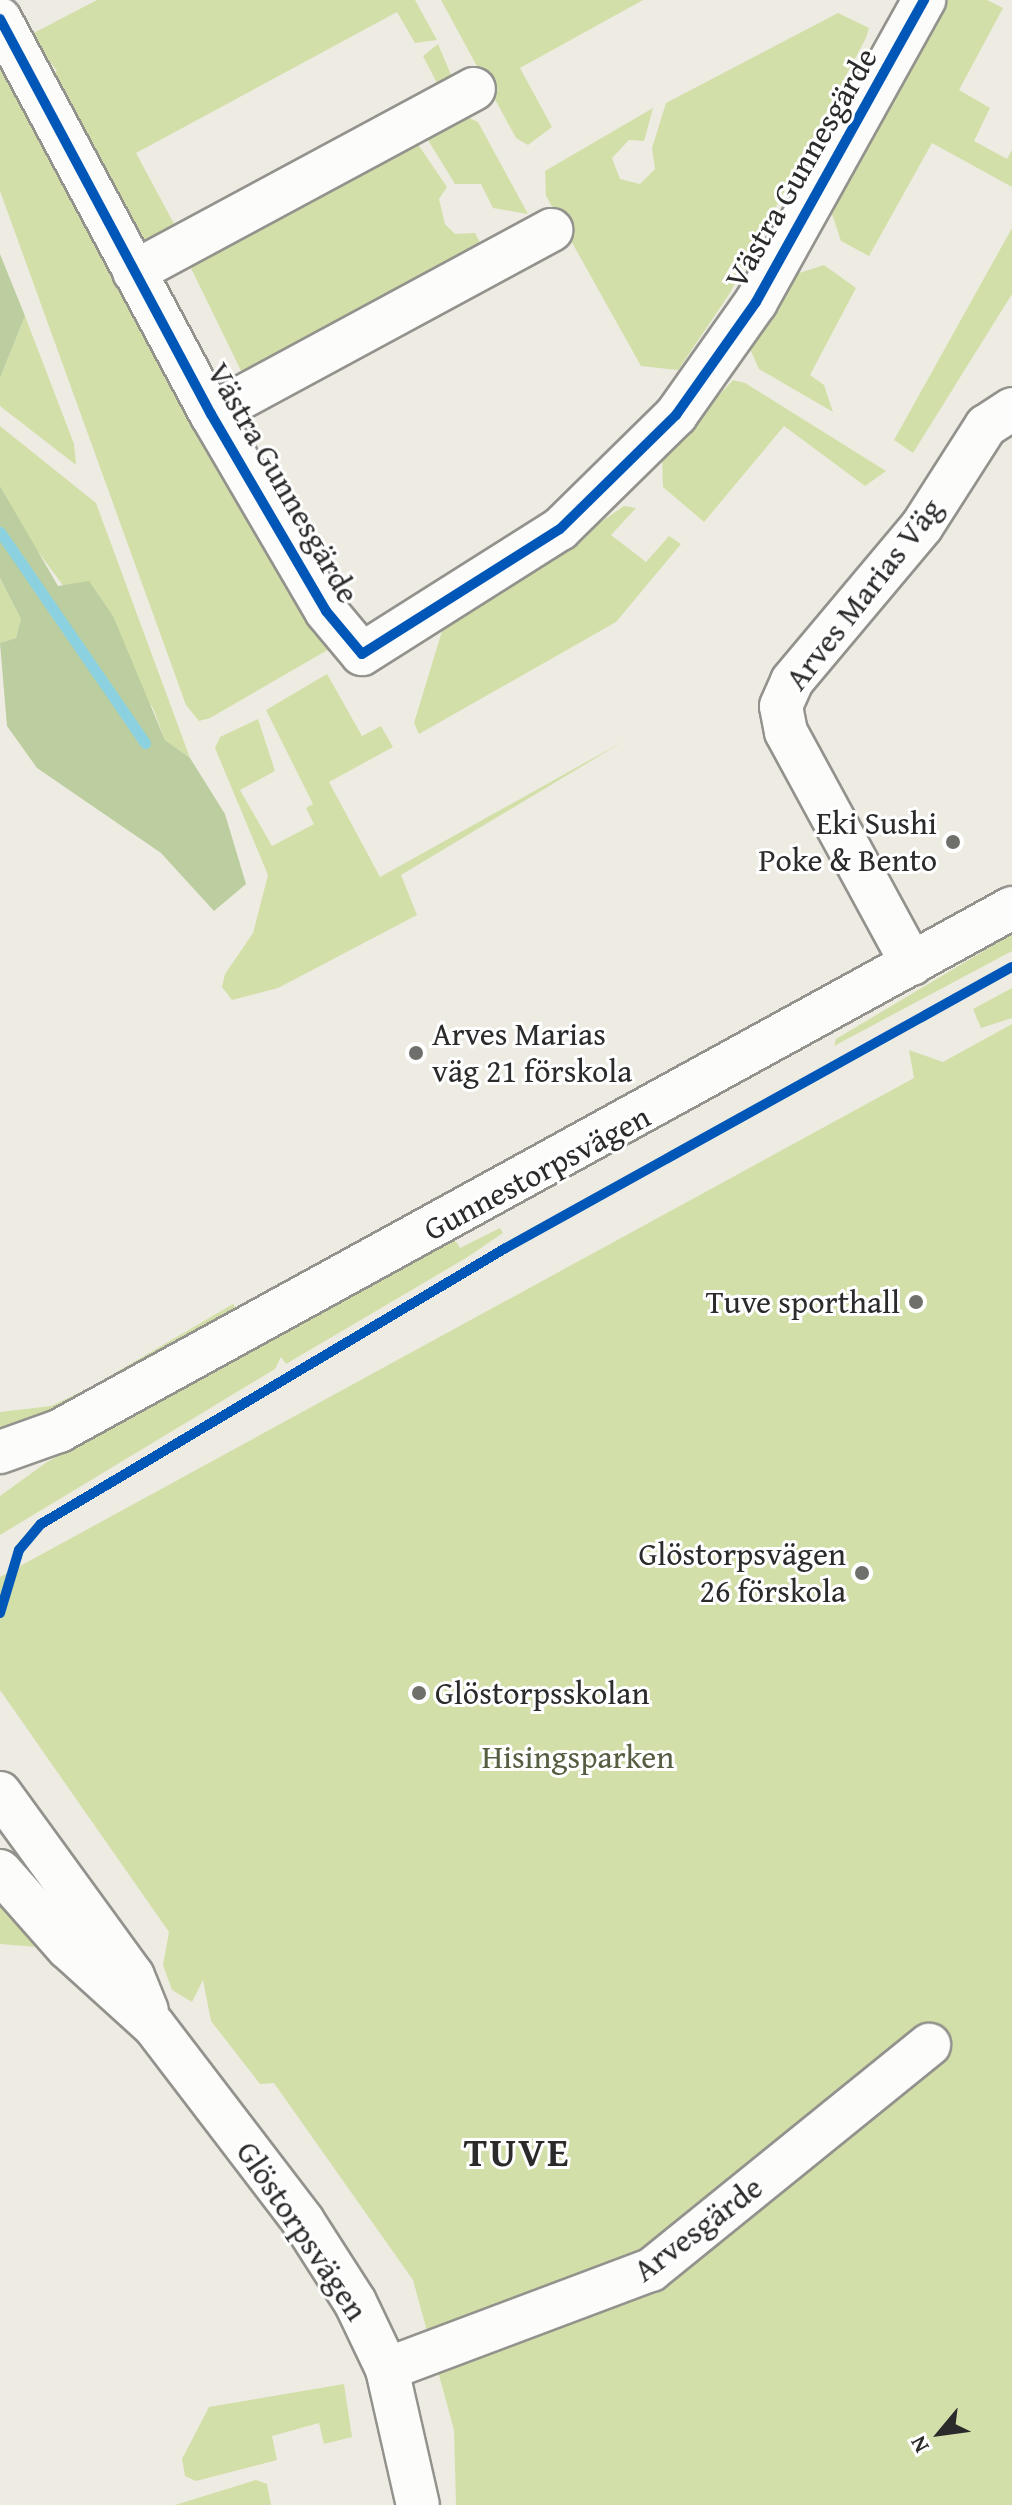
<!DOCTYPE html>
<html>
<head>
<meta charset="utf-8">
<style>
	body { margin:0 }
	#map { position:relative; width:1012px; height:2505px; overflow:hidden; background:#eeece2; font-family:"Gentium Book Plus",serif }
	div>[style] { position:absolute }
	.green>* { inset:0; background:#d2dfa8 }
	.forest>* { inset:0; background:#bcce9f }
	.stream>* { height:11px; margin:-5.5px; padding:0 5.5px; transform-origin:5.5px; border-radius:5.5px; background:#8bd1e0 }
	.roads { filter:drop-shadow(2px 0 #93928d) drop-shadow(-2px 0 #93928d) drop-shadow(0 2px #93928d) drop-shadow(0 -2px #93928d) }
	.street>* { height:42px; margin:-21px; padding:0 21px; transform-origin:21px; border-radius:21px; background:#fcfcfb }
	.cycleway>* { height:10px; margin:-5px; padding:0 5px; transform-origin:5px; border-radius:5px; background:#0057b8 }
	.dots>* { width:22px; height:22px; translate:-50% -50%; box-sizing:border-box; border:4px solid #fff; border-radius:50% }
	span { translate:-50% -50%; white-space:nowrap; text-align:center; line-height:1.15; -webkit-text-stroke:6px #fff; paint-order:stroke }
	.street-label { font-size:32px; color:#2b2b2b }
	.poi-label { font-size:32px; color:#2b2b2b }
	.right { translate:-100% -50%; text-align:right }
	.left { translate:0 -50%; text-align:left }
	.park-label { font-size:32px; color:#565e42 }
	.district-label { font-size:40px; color:#2b2b2b; font-weight:700; letter-spacing:2px }
	.north { position:absolute; left:900px; top:2393px; width:80px; height:80px; -webkit-text-stroke:6px #fff; paint-order:stroke; rotate:241deg; font-size:22px; font-weight:700; line-height:32px; text-align:center; color:#2b2b2b }
	.north::after { content:''; display:block; margin:auto; width:28px; height:36px; background:#2b2b2b; clip-path:polygon(50% 0,100% 100%,50% 72%,0 100%) }
</style>
</head>
<body>
<div id="map">
	<div class="green">
		<div style="clip-path:polygon(97px 0,415px 0,437px 40px,415px 43px,397px 12px,136px 153px,179px 233px,137px 262px,50px 77px,57px 71px,30px 35px)"></div>
		<div style="clip-path:polygon(441px 0,643px 0,520px 68px,552px 127px,528px 145px,516px 138px)"></div>
		<div style="clip-path:polygon(939px 0,987px 0,1003px 8px,959px 90px,990px 108px,974px 141px,1007px 159px,1012px 150px,1012px 187px,932px 143px,869px 256px,841px 241px,830px 208px)"></div>
		<div style="clip-path:polygon(838px 13px,869px 28px,866px 38px,730px 293px,678px 370px,641px 366px,546px 196px,545px 171px,653px 108px,644px 141px,629px 140px,612px 158px,620px 179px,640px 184px,655px 169px,652px 148px,666px 103px)"></div>
		<div style="clip-path:polygon(438px 44px,452px 77px,440px 89px,423px 56px)"></div>
		<div style="clip-path:polygon(0 56px,331px 648px,210px 718px,199px 721px,186px 705px,0 191px)"></div>
		<div style="clip-path:polygon(460px 114px,478px 122px,528px 214px,493px 208px,481px 184px,455px 184px,423px 132px)"></div>
		<div style="clip-path:polygon(413px 137px,447px 187px,439px 199px,445px 224px,455px 234px,475px 233px,487px 255px,247px 383px,188px 262px)"></div>
		<div style="clip-path:polygon(1012px 228px,1012px 294px,913px 453px,894px 440px)"></div>
		<div style="clip-path:polygon(824px 265px,856px 288px,810px 375px,824px 385px,833px 412px,759px 369px,750px 349px,793px 275px)"></div>
		<div style="clip-path:polygon(25px 316px,74px 444px,76px 465px,0 406px,0 378px)"></div>
		<div style="clip-path:polygon(733px 380px,745px 383px,886px 471px,865px 486px,784px 426px,704px 522px,663px 487px,662px 458px)"></div>
		<div style="clip-path:polygon(0 426px,96px 503px,190px 758px,165px 740px,153px 708px,31px 542px,0 486px)"></div>
		<div style="clip-path:polygon(624px 506px,636px 508px,611px 535px,646px 562px,669px 536px,681px 544px,616px 622px,419px 734px,414px 723px,442px 631px)"></div>
		<div style="clip-path:polygon(0 578px,21px 619px,16px 638px,0 643px)"></div>
		<div style="clip-path:polygon(327px 674px,362px 736px,381px 726px,393px 747px,329px 782px,380px 877px,624px 741px,401px 875px,417px 915px,278px 988px,232px 1000px,222px 987px,225px 974px,253px 933px,268px 875px,215px 748px,220px 737px,258px 719px,275px 771px,240px 790px,272px 846px,314px 824px,306px 808px,313px 804px,266px 710px)"></div>
		<div style="clip-path:polygon(1012px 934px,1012px 951px,834px 1046px,836px 1039px)"></div>
		<div style="clip-path:polygon(1012px 988px,1012px 1018px,981px 1028px,973px 1009px)"></div>
		<div style="clip-path:polygon(1012px 1024px,1012px 2505px,456px 2505px,454px 2430px,413px 2280px,274px 2083px,260px 2084px,211px 2021px,203px 1980px,192px 2002px,172px 1990px,163px 1965px,169px 1932px,0 1690px,0 1577px,914px 1078px,909px 1050px,943px 1062px)"></div>
		<div style="clip-path:polygon(500px 1228px,503px 1233px,466px 1258px,286px 1364px,281px 1357px,275px 1369px,0 1535px,0 1496px,47px 1462px,455px 1240px,460px 1248px)"></div>
		<div style="clip-path:polygon(233px 1304px,239px 1313px,0 1437px,0 1412px,51px 1406px,91px 1387px)"></div>
		<div style="clip-path:polygon(0 1902px,14px 1921px,37px 1947px,0 1944px)"></div>
		<div style="clip-path:polygon(344px 2384px,352px 2437px,324px 2444px,319px 2423px,272px 2436px,277px 2460px,196px 2481px,185px 2476px,182px 2459px,209px 2407px)"></div>
		<div style="clip-path:polygon(256px 2480px,267px 2484px,271px 2505px,175px 2505px)"></div>
	</div>
	<div class="forest">
		<div style="clip-path:polygon(0 254px,25px 316px,0 378px)"></div>
		<div style="clip-path:polygon(0 486px,58px 586px,89px 581px,113px 616px,165px 740px,190px 758px,225px 814px,246px 884px,214px 911px,161px 853px,37px 768px,7px 726px,0 643px,16px 638px,21px 619px,0 578px)"></div>
	</div>
	<div class="stream">
		<div style="left:0;top:532px;width:256px;rotate:55.5deg"></div>
	</div>
	<div class="roads">
		<div class="street">
			<div style="left:0;top:19px;width:448px;rotate:61.9deg"></div>
			<div style="left:211px;top:414px;width:228px;rotate:59.7deg"></div>
			<div style="left:326px;top:611px;width:56px;rotate:50.1deg"></div>
			<div style="left:362px;top:654px;width:234px;rotate:-32.3deg"></div>
			<div style="left:560px;top:529px;width:163px;rotate:-44.5deg"></div>
			<div style="left:676px;top:415px;width:138px;rotate:-54.7deg"></div>
			<div style="left:756px;top:302px;width:346px;rotate:-60.9deg"></div>
			<div style="left:134px;top:272px;width:386px;rotate:-28.3deg"></div>
			<div style="left:211px;top:414px;width:387px;rotate:-28.4deg"></div>
			<div style="left:912px;top:964px;width:264px;rotate:-118.5deg"></div>
			<div style="left:786px;top:732px;width:26px;rotate:-101deg"></div>
			<div style="left:781px;top:706px;width:27px;rotate:-66deg"></div>
			<div style="left:792px;top:681px;width:202px;rotate:-50deg"></div>
			<div style="left:922px;top:526px;width:119px;rotate:-57.4deg"></div>
			<div style="left:986px;top:426px;width:31px;rotate:-33deg"></div>
			<div style="left:0;top:1452px;width:63px;rotate:-19.6deg"></div>
			<div style="left:59px;top:1431px;width:1087px;rotate:-28.76deg"></div>
			<div style="left:0;top:1793px;width:226px;rotate:54deg"></div>
			<div style="left:133px;top:1976px;width:37px;rotate:68deg"></div>
			<div style="left:0;top:1871px;width:103px;rotate:48.6deg"></div>
			<div style="left:68px;top:1948px;width:116px;rotate:42.2deg"></div>
			<div style="left:154px;top:2026px;width:245px;rotate:52.6deg"></div>
			<div style="left:303px;top:2221px;width:96px;rotate:57.3deg"></div>
			<div style="left:355px;top:2302px;width:74px;rotate:64.5deg"></div>
			<div style="left:387px;top:2369px;width:139px;rotate:77.2deg"></div>
			<div style="left:387px;top:2369px;width:282px;rotate:-20.6deg"></div>
			<div style="left:651px;top:2270px;width:358px;rotate:-39deg"></div>
		</div>
	</div>
	<div class="cycleway">
		<div style="left:0;top:19px;width:448px;rotate:61.9deg"></div>
		<div style="left:211px;top:414px;width:228px;rotate:59.7deg"></div>
		<div style="left:326px;top:611px;width:56px;rotate:50.1deg"></div>
		<div style="left:362px;top:654px;width:234px;rotate:-32.3deg"></div>
		<div style="left:560px;top:529px;width:163px;rotate:-44.5deg"></div>
		<div style="left:676px;top:415px;width:138px;rotate:-54.7deg"></div>
		<div style="left:756px;top:302px;width:346px;rotate:-60.9deg"></div>
		<div style="left:0;top:1613px;width:66px;rotate:-73.2deg"></div>
		<div style="left:19px;top:1550px;width:34px;rotate:-50deg"></div>
		<div style="left:41px;top:1524px;width:539px;rotate:-30.71deg"></div>
		<div style="left:504px;top:1249px;width:581px;rotate:-29.04deg"></div>
	</div>
	<div class="dots">
		<div style="left:953px;top:842px;background:#6f6f6b"></div>
		<div style="left:416px;top:1053px;background:#6f6f6b"></div>
		<div style="left:916px;top:1302px;background:#6f6f6b"></div>
		<div style="left:862px;top:1573px;background:#6f6f6b"></div>
		<div style="left:419px;top:1693px;background:#6f6f6b"></div>
	</div>
	<div class="street-label">
		<span style="left:801px;top:168px;rotate:-60deg">Västra Gunnesgärde</span>
		<span style="left:283px;top:483px;rotate:60deg">Västra Gunnesgärde</span>
		<span style="left:864px;top:594px;rotate:-52deg">Arves Marias Väg</span>
		<span style="left:537px;top:1173px;rotate:-28deg">Gunnestorpsvägen</span>
		<span style="left:698px;top:2229px;rotate:-37deg">Arvesgärde</span>
		<span style="left:302px;top:2231px;rotate:56deg">Glöstorpsvägen</span>
	</div>
	<div class="poi-label">
		<span class="right" style="left:937px;top:842px">Eki Sushi<br>Poke &amp; Bento</span>
		<span class="left" style="left:432px;top:1053px">Arves Marias<br>väg 21 förskola</span>
		<span class="right" style="left:900px;top:1302px">Tuve sporthall</span>
		<span class="right" style="left:846px;top:1573px">Glöstorpsvägen<br>26 förskola</span>
		<span class="left" style="left:435px;top:1693px">Glöstorpsskolan</span>
	</div>
	<div class="park-label">
		<span style="left:578px;top:1757px">Hisingsparken</span>
	</div>
	<div class="district-label">
		<span style="left:517px;top:2152px">TUVE</span>
	</div>
	<div class="north">N</div>
</div>
</body>
</html>
